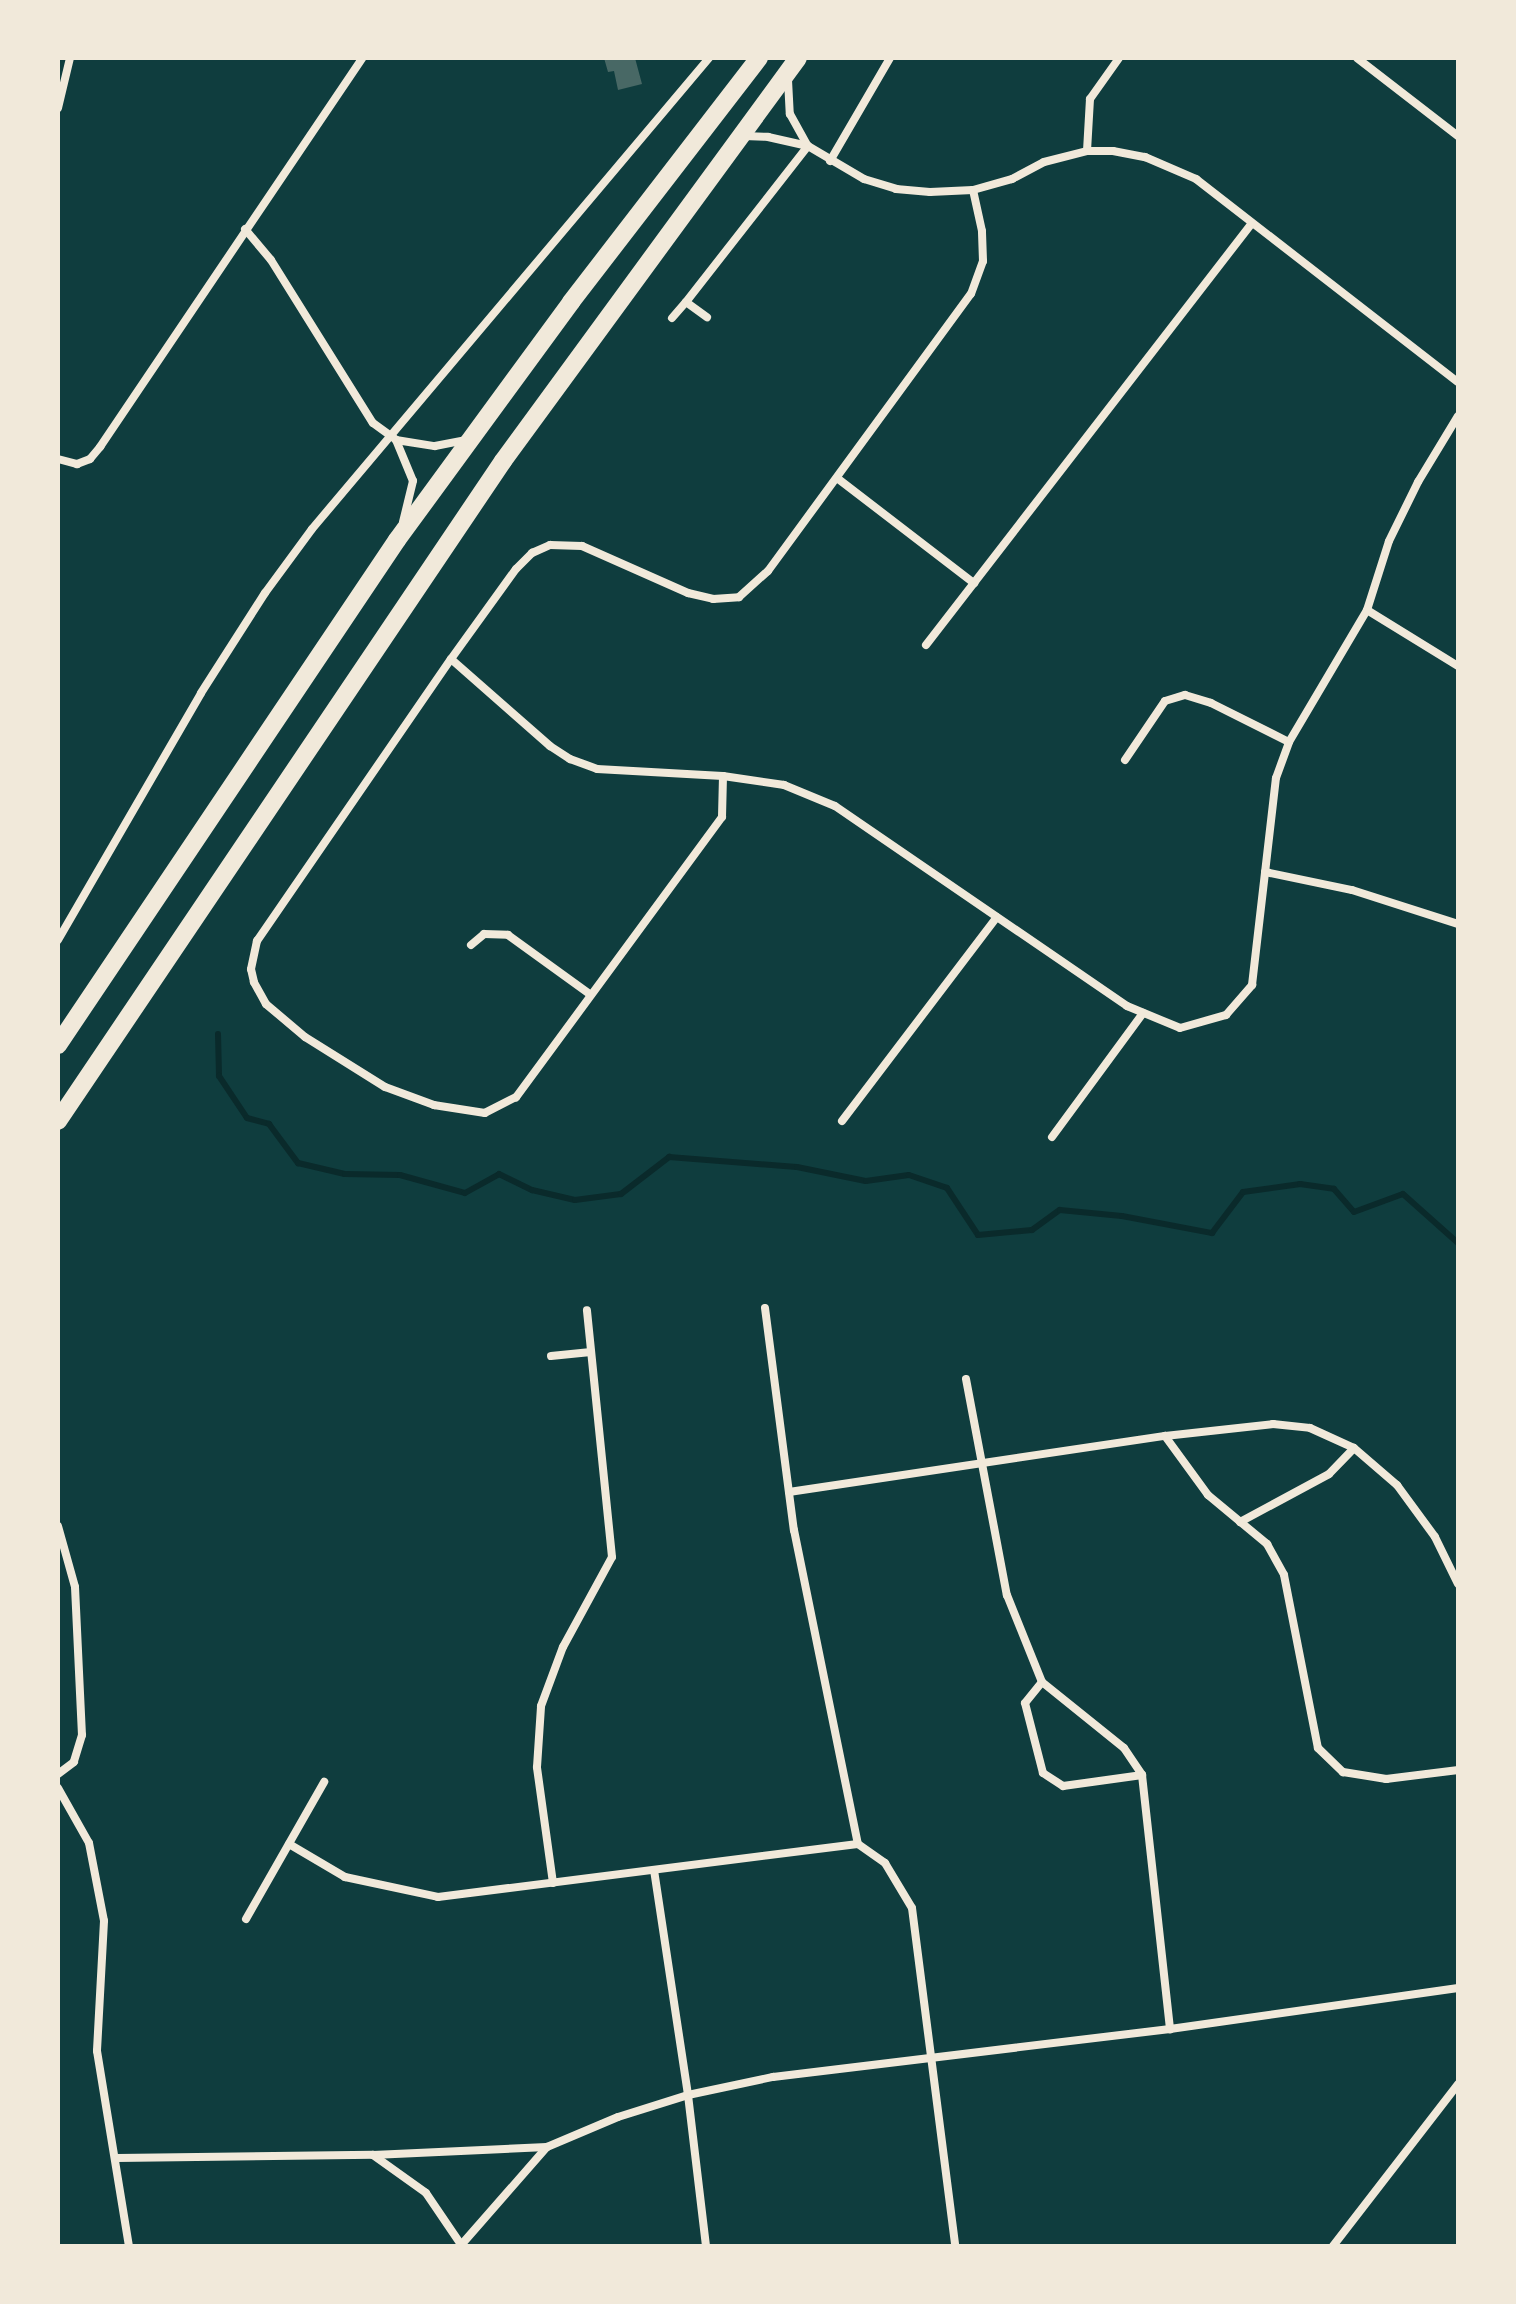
<!DOCTYPE html>
<html>
<head>
<meta charset="utf-8">
<style>
	body { margin:0 }
	#map { position:relative; width:1516px; height:2304px; overflow:hidden; background:#0f3d3e; font-family:Merriweather,serif }
	div>[style] { position:absolute }
	.stream>* { height:6px; margin:-3px; padding:0 3px; transform-origin:3px; border-radius:3px; background:#0a2a2b }
	.building>* { inset:0; background:#486865 }
	.minor>* { height:8px; margin:-4px; padding:0 4px; transform-origin:4px; border-radius:4px; background:#f1e9da }
	.trunk>* { height:18px; margin:-9px; padding:0 9px; transform-origin:9px; border-radius:9px; background:#f1e9da }
	span { translate:-50% -50%; white-space:nowrap; text-align:center; line-height:1.15; -webkit-text-stroke:6px #f1e9da; paint-order:stroke }
	.frame { position:absolute; inset:0; border:60px solid #f1e9da; pointer-events:none }
</style>
</head>
<body>
<div id="map">
	<div class="stream">
		<div style="left:218px;top:1034px;width:42px;rotate:88.6deg"></div>
		<div style="left:219px;top:1076px;width:50px;rotate:56.3deg"></div>
		<div style="left:247px;top:1118px;width:23px;rotate:15deg"></div>
		<div style="left:269px;top:1124px;width:49px;rotate:53.4deg"></div>
		<div style="left:298px;top:1163px;width:48px;rotate:13.2deg"></div>
		<div style="left:345px;top:1174px;width:55px;rotate:1deg"></div>
		<div style="left:400px;top:1175px;width:67px;rotate:15.5deg"></div>
		<div style="left:465px;top:1193px;width:39px;rotate:-29deg"></div>
		<div style="left:499px;top:1174px;width:37px;rotate:26deg"></div>
		<div style="left:532px;top:1190px;width:44px;rotate:13.1deg"></div>
		<div style="left:575px;top:1200px;width:46px;rotate:-7.4deg"></div>
		<div style="left:621px;top:1194px;width:61px;rotate:-37.6deg"></div>
		<div style="left:669px;top:1157px;width:128px;rotate:4.5deg"></div>
		<div style="left:797px;top:1167px;width:70px;rotate:11.5deg"></div>
		<div style="left:866px;top:1181px;width:43px;rotate:-7.9deg"></div>
		<div style="left:909px;top:1175px;width:40px;rotate:18.9deg"></div>
		<div style="left:947px;top:1188px;width:56px;rotate:56.6deg"></div>
		<div style="left:978px;top:1235px;width:54px;rotate:-5.3deg"></div>
		<div style="left:1032px;top:1230px;width:34px;rotate:-36deg"></div>
		<div style="left:1060px;top:1210px;width:62px;rotate:5.5deg"></div>
		<div style="left:1122px;top:1216px;width:92px;rotate:10.7deg"></div>
		<div style="left:1212px;top:1233px;width:51px;rotate:-52.9deg"></div>
		<div style="left:1243px;top:1192px;width:58px;rotate:-8deg"></div>
		<div style="left:1300px;top:1184px;width:34px;rotate:8deg"></div>
		<div style="left:1334px;top:1189px;width:30px;rotate:49deg"></div>
		<div style="left:1354px;top:1212px;width:52px;rotate:-20.2deg"></div>
		<div style="left:1403px;top:1194px;width:74px;rotate:41.7deg"></div>
	</div>
	<div class="building">
		<div style="clip-path:polygon(604px 58px,635px 58px,642px 84px,618px 90px,614px 71px,608px 72px)"></div>
	</div>
	<div class="minor">
		<div style="left:1357px;top:58px;width:128px;rotate:37.7deg"></div>
		<div style="left:788px;top:80px;width:34px;rotate:87deg"></div>
		<div style="left:790px;top:114px;width:37px;rotate:61deg"></div>
		<div style="left:58px;top:108px;width:51px;rotate:-76.5deg"></div>
		<div style="left:744px;top:136px;width:24px;rotate:2deg"></div>
		<div style="left:768px;top:137px;width:41px;rotate:12.7deg"></div>
		<div style="left:808px;top:146px;width:65px;rotate:30.5deg"></div>
		<div style="left:864px;top:179px;width:34px;rotate:17deg"></div>
		<div style="left:896px;top:189px;width:34px;rotate:5deg"></div>
		<div style="left:930px;top:192px;width:43px;rotate:-2.7deg"></div>
		<div style="left:973px;top:190px;width:41px;rotate:-15.8deg"></div>
		<div style="left:1012px;top:179px;width:36px;rotate:-28deg"></div>
		<div style="left:1044px;top:162px;width:44px;rotate:-14.3deg"></div>
		<div style="left:1087px;top:151px;width:26px"></div>
		<div style="left:1113px;top:151px;width:33px;rotate:11deg"></div>
		<div style="left:1145px;top:157px;width:56px;rotate:23.3deg"></div>
		<div style="left:1196px;top:179px;width:331px;rotate:37.8deg"></div>
		<div style="left:1087px;top:151px;width:52px;rotate:-86.7deg"></div>
		<div style="left:1090px;top:99px;width:50px;rotate:-54.7deg"></div>
		<div style="left:830px;top:161px;width:119px;rotate:-59.8deg"></div>
		<div style="left:245px;top:229px;width:40px;rotate:50deg"></div>
		<div style="left:271px;top:260px;width:192px;rotate:58deg"></div>
		<div style="left:373px;top:423px;width:29px;rotate:36deg"></div>
		<div style="left:396px;top:440px;width:39px;rotate:9deg"></div>
		<div style="left:435px;top:446px;width:32px;rotate:-11deg"></div>
		<div style="left:686px;top:302px;width:198px;rotate:-52deg"></div>
		<div style="left:672px;top:318px;width:21px;rotate:-49deg"></div>
		<div style="left:686px;top:302px;width:26px;rotate:36deg"></div>
		<div style="left:396px;top:440px;width:44px;rotate:67.5deg"></div>
		<div style="left:413px;top:481px;width:42px;rotate:103.7deg"></div>
		<div style="left:58px;top:459px;width:20px;rotate:15deg"></div>
		<div style="left:77px;top:464px;width:14px;rotate:-21deg"></div>
		<div style="left:90px;top:459px;width:16px;rotate:-50deg"></div>
		<div style="left:100px;top:447px;width:469px;rotate:-56deg"></div>
		<div style="left:837px;top:478px;width:173px;rotate:37.5deg"></div>
		<div style="left:1367px;top:610px;width:107px;rotate:31.6deg"></div>
		<div style="left:926px;top:645px;width:533px;rotate:-52.31deg"></div>
		<div style="left:451px;top:659px;width:132px;rotate:41.3deg"></div>
		<div style="left:550px;top:746px;width:24px;rotate:33deg"></div>
		<div style="left:570px;top:759px;width:29px;rotate:20deg"></div>
		<div style="left:597px;top:769px;width:126px;rotate:3.2deg"></div>
		<div style="left:723px;top:776px;width:62px;rotate:8.4deg"></div>
		<div style="left:784px;top:785px;width:55px;rotate:22.4deg"></div>
		<div style="left:835px;top:806px;width:354px;rotate:34.4deg"></div>
		<div style="left:1127px;top:1006px;width:57px;rotate:22.5deg"></div>
		<div style="left:1180px;top:1028px;width:48px;rotate:-15.8deg"></div>
		<div style="left:1226px;top:1015px;width:40px;rotate:-49deg"></div>
		<div style="left:1252px;top:985px;width:208px;rotate:-83.4deg"></div>
		<div style="left:1276px;top:778px;width:38px;rotate:-70deg"></div>
		<div style="left:1289px;top:742px;width:153px;rotate:-59.4deg"></div>
		<div style="left:1367px;top:610px;width:72px;rotate:-72.3deg"></div>
		<div style="left:1389px;top:541px;width:66px;rotate:-63.8deg"></div>
		<div style="left:1418px;top:482px;width:77px;rotate:-58.8deg"></div>
		<div style="left:1125px;top:760px;width:71px;rotate:-55.9deg"></div>
		<div style="left:1165px;top:701px;width:21px;rotate:-17deg"></div>
		<div style="left:1185px;top:695px;width:27px;rotate:17deg"></div>
		<div style="left:1211px;top:703px;width:87px;rotate:26.6deg"></div>
		<div style="left:723px;top:776px;width:41px;rotate:91.4deg"></div>
		<div style="left:722px;top:817px;width:348px;rotate:126.3deg"></div>
		<div style="left:516px;top:1097px;width:35px;rotate:153deg"></div>
		<div style="left:485px;top:1113px;width:52px;rotate:-171.1deg"></div>
		<div style="left:434px;top:1105px;width:52px;rotate:-159.8deg"></div>
		<div style="left:385px;top:1087px;width:94px;rotate:-148deg"></div>
		<div style="left:305px;top:1037px;width:51px;rotate:-139.8deg"></div>
		<div style="left:266px;top:1004px;width:25px;rotate:-119deg"></div>
		<div style="left:254px;top:982px;width:13px;rotate:-103deg"></div>
		<div style="left:251px;top:969px;width:29px;rotate:-78deg"></div>
		<div style="left:257px;top:941px;width:342px;rotate:-55.5deg"></div>
		<div style="left:451px;top:659px;width:111px;rotate:-54.2deg"></div>
		<div style="left:516px;top:569px;width:23px;rotate:-45deg"></div>
		<div style="left:532px;top:553px;width:20px;rotate:-24deg"></div>
		<div style="left:550px;top:545px;width:32px;rotate:2deg"></div>
		<div style="left:582px;top:546px;width:116px;rotate:23.9deg"></div>
		<div style="left:688px;top:593px;width:26px;rotate:13deg"></div>
		<div style="left:713px;top:599px;width:26px;rotate:-4deg"></div>
		<div style="left:739px;top:597px;width:39px;rotate:-42deg"></div>
		<div style="left:768px;top:571px;width:343px;rotate:-53.8deg"></div>
		<div style="left:971px;top:294px;width:35px;rotate:-70deg"></div>
		<div style="left:983px;top:261px;width:30px;rotate:-92deg"></div>
		<div style="left:982px;top:231px;width:42px;rotate:-102.4deg"></div>
		<div style="left:1265px;top:872px;width:89px;rotate:11.7deg"></div>
		<div style="left:1352px;top:890px;width:111px;rotate:17.8deg"></div>
		<div style="left:58px;top:940px;width:285px;rotate:-59.9deg"></div>
		<div style="left:201px;top:693px;width:119px;rotate:-57.4deg"></div>
		<div style="left:265px;top:593px;width:79px;rotate:-53.7deg"></div>
		<div style="left:312px;top:529px;width:616px;rotate:-49.87deg"></div>
		<div style="left:471px;top:945px;width:17px;rotate:-40deg"></div>
		<div style="left:484px;top:934px;width:24px;rotate:2deg"></div>
		<div style="left:508px;top:935px;width:102px;rotate:35.9deg"></div>
		<div style="left:842px;top:1121px;width:256px;rotate:-52.8deg"></div>
		<div style="left:1052px;top:1137px;width:154px;rotate:-53.7deg"></div>
		<div style="left:765px;top:1308px;width:224px;rotate:82.6deg"></div>
		<div style="left:794px;top:1530px;width:320px;rotate:78.5deg"></div>
		<div style="left:858px;top:1844px;width:33px;rotate:35deg"></div>
		<div style="left:885px;top:1863px;width:52px;rotate:59deg"></div>
		<div style="left:912px;top:1908px;width:341px;rotate:82.7deg"></div>
		<div style="left:551px;top:1356px;width:40px;rotate:-5.7deg"></div>
		<div style="left:966px;top:1379px;width:220px;rotate:79.3deg"></div>
		<div style="left:1007px;top:1595px;width:94px;rotate:68.1deg"></div>
		<div style="left:1042px;top:1682px;width:105px;rotate:38.8deg"></div>
		<div style="left:1124px;top:1748px;width:32px;rotate:56deg"></div>
		<div style="left:1142px;top:1775px;width:256px;rotate:83.7deg"></div>
		<div style="left:1165px;top:1436px;width:73px;rotate:53.9deg"></div>
		<div style="left:1208px;top:1495px;width:77px;rotate:39.7deg"></div>
		<div style="left:1267px;top:1544px;width:35px;rotate:61deg"></div>
		<div style="left:1284px;top:1575px;width:176px;rotate:78.9deg"></div>
		<div style="left:1318px;top:1748px;width:35px;rotate:44deg"></div>
		<div style="left:1343px;top:1772px;width:44px;rotate:9.2deg"></div>
		<div style="left:1386px;top:1779px;width:73px;rotate:-7.1deg"></div>
		<div style="left:789px;top:1492px;width:380px;rotate:-8.5deg"></div>
		<div style="left:1165px;top:1436px;width:109px;rotate:-6.3deg"></div>
		<div style="left:1273px;top:1424px;width:37px;rotate:6deg"></div>
		<div style="left:1310px;top:1428px;width:48px;rotate:24.4deg"></div>
		<div style="left:1354px;top:1448px;width:57px;rotate:40.7deg"></div>
		<div style="left:1397px;top:1485px;width:64px;rotate:53.8deg"></div>
		<div style="left:1435px;top:1537px;width:52px;rotate:63.9deg"></div>
		<div style="left:1240px;top:1522px;width:101px;rotate:-28.3deg"></div>
		<div style="left:1329px;top:1474px;width:36px;rotate:-46deg"></div>
		<div style="left:58px;top:1526px;width:63px;rotate:74.4deg"></div>
		<div style="left:75px;top:1587px;width:148px;rotate:87.3deg"></div>
		<div style="left:82px;top:1735px;width:28px;rotate:107deg"></div>
		<div style="left:74px;top:1762px;width:20px;rotate:143deg"></div>
		<div style="left:1042px;top:1682px;width:27px;rotate:129deg"></div>
		<div style="left:1025px;top:1703px;width:72px;rotate:75.6deg"></div>
		<div style="left:1043px;top:1773px;width:24px;rotate:33deg"></div>
		<div style="left:1063px;top:1786px;width:80px;rotate:-7.9deg"></div>
		<div style="left:58px;top:1788px;width:63px;rotate:60.6deg"></div>
		<div style="left:89px;top:1843px;width:79px;rotate:79.1deg"></div>
		<div style="left:104px;top:1921px;width:130px;rotate:93.1deg"></div>
		<div style="left:97px;top:2051px;width:198px;rotate:80.7deg"></div>
		<div style="left:289px;top:1844px;width:65px;rotate:30.5deg"></div>
		<div style="left:345px;top:1877px;width:95px;rotate:12.1deg"></div>
		<div style="left:438px;top:1897px;width:423px;rotate:-7.2deg"></div>
		<div style="left:654px;top:1870px;width:228px;rotate:81.4deg"></div>
		<div style="left:688px;top:2095px;width:152px;rotate:83.2deg"></div>
		<div style="left:553px;top:1883px;width:117px;rotate:-97.9deg"></div>
		<div style="left:537px;top:1767px;width:61px;rotate:-86.2deg"></div>
		<div style="left:541px;top:1706px;width:63px;rotate:-69.6deg"></div>
		<div style="left:563px;top:1647px;width:102px;rotate:-61.4deg"></div>
		<div style="left:612px;top:1557px;width:248px;rotate:-95.8deg"></div>
		<div style="left:246px;top:1919px;width:158px;rotate:-60.3deg"></div>
		<div style="left:373px;top:2155px;width:65px;rotate:35.6deg"></div>
		<div style="left:426px;top:2193px;width:64px;rotate:55.8deg"></div>
		<div style="left:117px;top:2158px;width:256px;rotate:-0.7deg"></div>
		<div style="left:373px;top:2155px;width:174px;rotate:-2.6deg"></div>
		<div style="left:547px;top:2147px;width:77px;rotate:-22.9deg"></div>
		<div style="left:618px;top:2117px;width:73px;rotate:-17.4deg"></div>
		<div style="left:688px;top:2095px;width:87px;rotate:-12deg"></div>
		<div style="left:773px;top:2077px;width:400px;rotate:-6.9deg"></div>
		<div style="left:1170px;top:2029px;width:291px;rotate:-8.1deg"></div>
		<div style="left:462px;top:2244px;width:129px;rotate:-48.8deg"></div>
		<div style="left:1333px;top:2246px;width:205px;rotate:-52.3deg"></div>
	</div>
	<div class="trunk">
		<div style="left:58px;top:1045px;width:608px;rotate:-56.13deg"></div>
		<div style="left:397px;top:540px;width:295px;rotate:-53.8deg"></div>
		<div style="left:571px;top:302px;width:308px;rotate:-52.4deg"></div>
		<div style="left:58px;top:1121px;width:796px;rotate:-56.01deg"></div>
		<div style="left:503px;top:461px;width:499px;rotate:-53.8deg"></div>
	</div>
	<div class="frame"></div>
</div>
</body>
</html>
